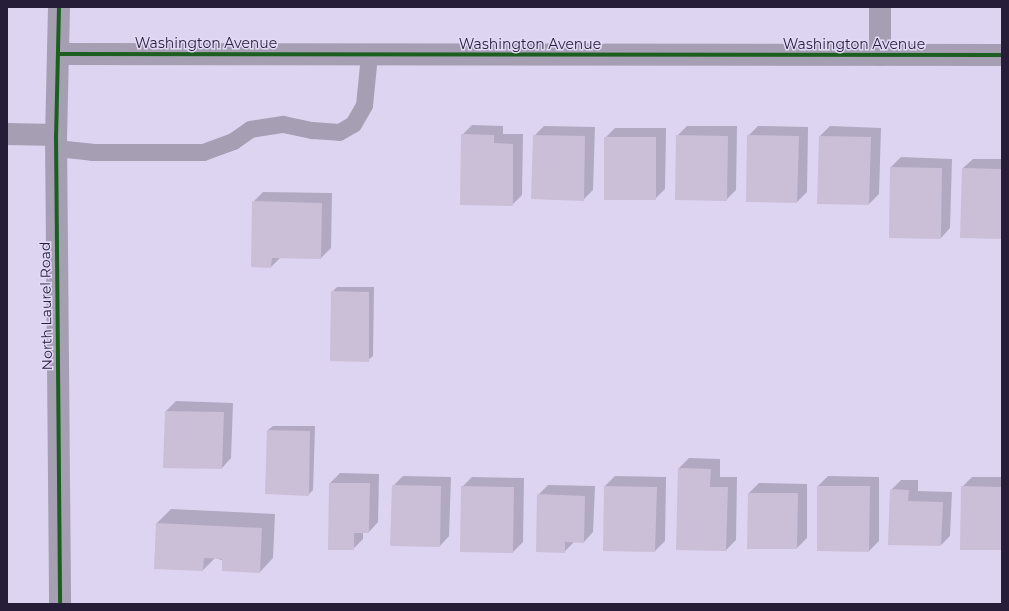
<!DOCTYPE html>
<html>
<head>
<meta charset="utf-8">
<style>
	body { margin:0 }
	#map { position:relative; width:1009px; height:611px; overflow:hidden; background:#ddd4f2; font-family:Montserrat,sans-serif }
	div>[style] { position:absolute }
	.shadow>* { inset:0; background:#0003 }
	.building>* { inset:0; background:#cbbed7 }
	.service>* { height:17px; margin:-8.5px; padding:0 8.5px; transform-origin:8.5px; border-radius:8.5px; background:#a69fb3 }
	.minor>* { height:22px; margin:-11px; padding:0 11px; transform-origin:11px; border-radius:11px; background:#a69fb3 }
	.cycleway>* { height:4px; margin:-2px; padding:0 2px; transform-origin:2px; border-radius:2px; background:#1b5e20 }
	span { translate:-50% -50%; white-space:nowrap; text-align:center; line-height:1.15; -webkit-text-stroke:3px #e1d9f6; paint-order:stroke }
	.street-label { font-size:14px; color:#261d38 }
	.frame { position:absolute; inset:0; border:8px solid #261d38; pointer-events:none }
</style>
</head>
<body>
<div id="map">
	<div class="shadow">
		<div style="clip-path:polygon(472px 125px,503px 126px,503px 134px,523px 134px,522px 195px,512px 205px,462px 135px)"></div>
		<div style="clip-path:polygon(544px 126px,595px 127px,593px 190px,583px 200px,534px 136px)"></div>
		<div style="clip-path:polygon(687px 126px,737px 126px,736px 190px,726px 200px,677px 136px)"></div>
		<div style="clip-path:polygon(758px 126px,808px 127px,807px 192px,797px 202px,747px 201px,748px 136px)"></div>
		<div style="clip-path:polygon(830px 126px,881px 128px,879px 194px,869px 204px,818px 203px,820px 136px)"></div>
		<div style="clip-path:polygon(615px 128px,666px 128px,665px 189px,655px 199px,605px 138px)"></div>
		<div style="clip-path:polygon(901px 157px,952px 159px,950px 228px,941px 238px,891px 167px)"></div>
		<div style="clip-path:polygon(973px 159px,1002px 159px,1002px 238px,963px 168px)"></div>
		<div style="clip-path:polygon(263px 192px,332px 193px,331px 248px,321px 258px,281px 257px,271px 267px,253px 202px)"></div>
		<div style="clip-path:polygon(337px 287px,374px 287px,373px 356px,368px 360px,332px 292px)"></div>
		<div style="clip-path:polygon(176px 401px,233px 403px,231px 458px,222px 468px,166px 411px)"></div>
		<div style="clip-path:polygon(273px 426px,315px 426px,313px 490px,308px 495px,268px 430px)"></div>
		<div style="clip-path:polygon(689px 458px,720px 459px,720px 477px,737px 477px,736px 540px,726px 550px,679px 468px)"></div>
		<div style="clip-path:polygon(340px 473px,379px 474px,378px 522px,369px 532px,363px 532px,363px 539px,353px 549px,330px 483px)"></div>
		<div style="clip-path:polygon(403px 476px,451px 477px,449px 536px,440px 546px,393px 486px)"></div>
		<div style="clip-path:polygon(615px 476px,666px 477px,665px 541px,655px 551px,605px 486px)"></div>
		<div style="clip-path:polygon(828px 476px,879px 477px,879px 541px,869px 551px,818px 486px)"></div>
		<div style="clip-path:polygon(472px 477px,524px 478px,523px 542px,513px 552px,462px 487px)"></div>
		<div style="clip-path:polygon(972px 477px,1002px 477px,1002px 549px,962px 487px)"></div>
		<div style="clip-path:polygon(901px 480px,918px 480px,918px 491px,952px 492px,950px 536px,941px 545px,891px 490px)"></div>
		<div style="clip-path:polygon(759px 483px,807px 484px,807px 538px,797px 548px,749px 493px)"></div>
		<div style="clip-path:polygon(548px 485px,595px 486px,593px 532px,584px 542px,574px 542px,564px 552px,538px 495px)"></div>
		<div style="clip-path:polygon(171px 509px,275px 514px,273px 558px,260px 572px,215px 558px,203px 570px,155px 568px,157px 523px)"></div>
	</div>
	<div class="building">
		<div style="clip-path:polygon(461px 134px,494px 135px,494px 143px,513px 144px,513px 206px,460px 205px)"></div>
		<div style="clip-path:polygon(533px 135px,585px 136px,584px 201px,531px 199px)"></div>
		<div style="clip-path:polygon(676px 135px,728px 136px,727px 201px,675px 200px)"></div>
		<div style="clip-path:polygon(747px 135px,799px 136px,797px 203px,746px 202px)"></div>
		<div style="clip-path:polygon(819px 136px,871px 137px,869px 205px,817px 204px)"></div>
		<div style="clip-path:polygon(604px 137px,656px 137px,656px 200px,604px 200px)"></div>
		<div style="clip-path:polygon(890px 167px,942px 168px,941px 239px,889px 238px)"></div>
		<div style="clip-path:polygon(962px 168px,1002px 169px,1002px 239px,960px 238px)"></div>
		<div style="clip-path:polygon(252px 201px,322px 203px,321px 259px,272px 258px,271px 268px,251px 267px)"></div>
		<div style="clip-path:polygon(331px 291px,369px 292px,369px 362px,330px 361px)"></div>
		<div style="clip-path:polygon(165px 411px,224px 412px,222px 469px,163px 468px)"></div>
		<div style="clip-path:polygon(267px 430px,310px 431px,309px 496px,265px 494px)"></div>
		<div style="clip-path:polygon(678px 468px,711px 469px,710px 487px,728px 487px,726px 551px,676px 550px)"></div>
		<div style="clip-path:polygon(329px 483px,370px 483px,369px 533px,354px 533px,354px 550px,328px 550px)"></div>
		<div style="clip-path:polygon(392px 485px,441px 486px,440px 547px,390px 546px)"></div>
		<div style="clip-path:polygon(461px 486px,514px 487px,513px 553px,460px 552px)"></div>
		<div style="clip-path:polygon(604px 486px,657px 487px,655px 552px,603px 551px)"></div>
		<div style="clip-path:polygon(817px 486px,870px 486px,869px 552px,817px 551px)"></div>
		<div style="clip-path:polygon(961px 486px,1002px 487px,1002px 550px,960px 550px)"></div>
		<div style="clip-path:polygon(890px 489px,909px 490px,908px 501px,943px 502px,941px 546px,888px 545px)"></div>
		<div style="clip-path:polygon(748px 493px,798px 493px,797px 549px,747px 549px)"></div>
		<div style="clip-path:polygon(537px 494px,585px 496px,584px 543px,565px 542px,565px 553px,536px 552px)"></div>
		<div style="clip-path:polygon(156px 523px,262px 528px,260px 573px,222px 571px,222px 559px,204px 558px,203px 571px,154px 569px)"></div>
	</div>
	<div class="service">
		<div style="left:56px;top:148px;width:36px;rotate:6deg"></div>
		<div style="left:92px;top:152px;width:111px"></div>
		<div style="left:203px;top:152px;width:32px;rotate:-20deg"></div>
		<div style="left:233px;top:141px;width:21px;rotate:-35deg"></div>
		<div style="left:250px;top:129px;width:33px;rotate:-9deg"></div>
		<div style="left:283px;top:124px;width:30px;rotate:12deg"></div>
		<div style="left:312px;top:130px;width:27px;rotate:4deg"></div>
		<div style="left:339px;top:132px;width:16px;rotate:-30deg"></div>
		<div style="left:353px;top:124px;width:22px;rotate:-60deg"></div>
		<div style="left:364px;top:105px;width:50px;rotate:-84.3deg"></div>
	</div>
	<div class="minor">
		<div style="left:59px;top:7px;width:128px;rotate:91.3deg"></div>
		<div style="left:56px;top:135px;width:469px;rotate:89.5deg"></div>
		<div style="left:880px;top:7px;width:48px;rotate:90deg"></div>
		<div style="left:58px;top:54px;width:944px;rotate:0.06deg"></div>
		<div style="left:7px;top:134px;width:49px;rotate:1.2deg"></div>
	</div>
	<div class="cycleway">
		<div style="left:59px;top:7px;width:128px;rotate:91.3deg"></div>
		<div style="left:56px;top:135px;width:469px;rotate:89.5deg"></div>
		<div style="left:58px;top:54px;width:944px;rotate:0.06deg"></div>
	</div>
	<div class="street-label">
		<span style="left:206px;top:43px">Washington Avenue</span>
		<span style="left:530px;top:44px">Washington Avenue</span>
		<span style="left:854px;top:44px">Washington Avenue</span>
		<span style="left:46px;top:306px;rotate:-91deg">North Laurel Road</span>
	</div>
	<div class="frame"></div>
</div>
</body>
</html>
